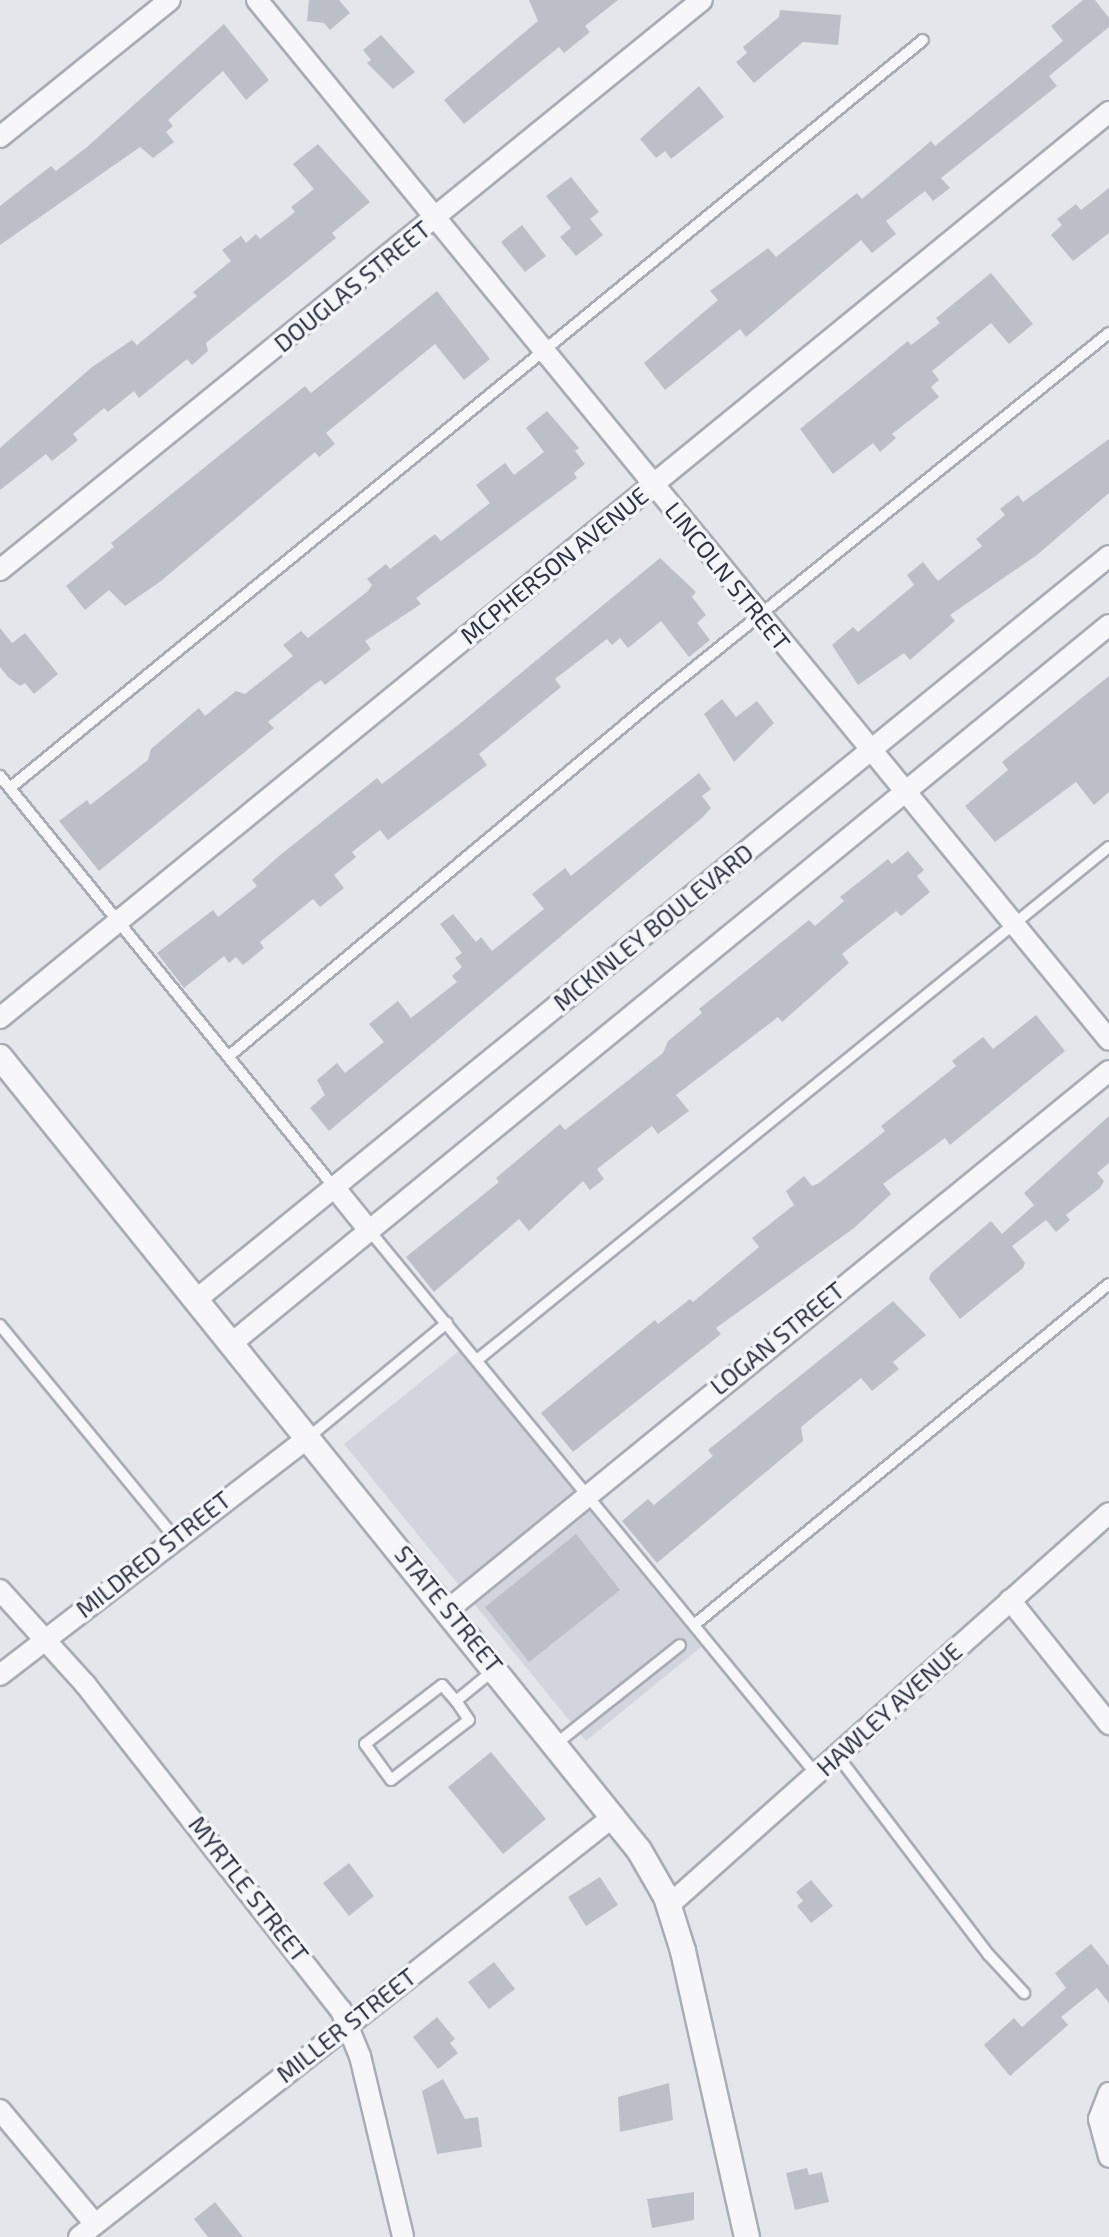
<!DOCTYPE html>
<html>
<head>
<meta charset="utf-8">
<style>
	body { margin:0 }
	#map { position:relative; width:1109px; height:2237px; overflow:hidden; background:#e4e6eb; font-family:"Exo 2",sans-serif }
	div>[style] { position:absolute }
	.built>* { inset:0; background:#d2d5dd }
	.building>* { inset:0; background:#bcbfc7 }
	.roads { filter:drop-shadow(2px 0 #a9acb5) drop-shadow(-2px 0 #a9acb5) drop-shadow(0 2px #a9acb5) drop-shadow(0 -2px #a9acb5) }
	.service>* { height:10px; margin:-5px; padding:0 5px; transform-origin:5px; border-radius:5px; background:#f7f7f9 }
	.minor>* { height:20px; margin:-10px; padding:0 10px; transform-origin:10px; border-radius:10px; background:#f7f7f9 }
	.tertiary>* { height:24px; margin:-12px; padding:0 12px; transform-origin:12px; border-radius:12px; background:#f7f7f9 }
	span { translate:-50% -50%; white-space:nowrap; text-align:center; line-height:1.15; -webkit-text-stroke:7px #f4f5f8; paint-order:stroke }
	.street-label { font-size:24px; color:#2d3242 }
</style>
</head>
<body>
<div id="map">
	<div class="built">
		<div style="clip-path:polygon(459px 1351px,701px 1647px,586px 1741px,344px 1444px)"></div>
	</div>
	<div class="building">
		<div style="clip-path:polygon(309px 0,339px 0,350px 13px,330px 30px,324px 23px,307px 21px)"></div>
		<div style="clip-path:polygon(529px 0,618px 0,585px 26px,590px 32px,564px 53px,559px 47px,464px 124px,444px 100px,538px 21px)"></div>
		<div style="clip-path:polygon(1083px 0,1095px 0,1109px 18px,1109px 27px,1049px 76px,1057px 86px,941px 178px,950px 188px,933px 201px,925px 191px,886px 221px,896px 234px,872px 253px,861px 240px,746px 337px,740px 329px,665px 390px,644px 363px,718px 300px,710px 291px,768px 248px,776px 257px,857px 193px,862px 199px,931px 141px,935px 146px,1063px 41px,1051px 26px)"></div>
		<div style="clip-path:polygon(780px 10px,841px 15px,838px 45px,803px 42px,754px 83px,736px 62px,747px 53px,743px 47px,779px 17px)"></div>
		<div style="clip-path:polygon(224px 24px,269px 80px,246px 100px,223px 71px,168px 120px,173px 126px,166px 132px,174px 142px,153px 158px,140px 147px,0 245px,0 206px,51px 166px,56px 171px,87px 147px)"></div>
		<div style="clip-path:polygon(381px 35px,415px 72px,393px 89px,367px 63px,371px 60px,363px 50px)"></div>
		<div style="clip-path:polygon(699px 86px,724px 117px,671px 159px,665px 151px,656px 158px,640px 139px)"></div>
		<div style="clip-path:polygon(318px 144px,370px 202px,332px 233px,336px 238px,206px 343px,208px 351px,192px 365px,187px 359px,139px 398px,134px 391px,108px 412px,104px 408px,73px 434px,78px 440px,72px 445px,52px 461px,46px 454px,0 490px,0 448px,92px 367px,132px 340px,137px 345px,197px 296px,193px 292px,231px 261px,222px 250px,241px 236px,246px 243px,256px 234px,260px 239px,295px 212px,291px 207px,314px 189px,293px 164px)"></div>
		<div style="clip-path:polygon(571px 177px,599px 212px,590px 219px,603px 235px,576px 256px,560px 237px,571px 228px,546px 196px)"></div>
		<div style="clip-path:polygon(1109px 188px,1109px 233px,1073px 261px,1051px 235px,1062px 225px,1057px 219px,1076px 204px,1081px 210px)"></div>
		<div style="clip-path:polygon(522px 225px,546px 256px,525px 272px,501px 242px)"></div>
		<div style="clip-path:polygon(991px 273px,1033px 324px,1009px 344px,991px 323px,932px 371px,939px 380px,931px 387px,939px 397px,892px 434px,896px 438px,880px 452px,873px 443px,833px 474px,800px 429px,908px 341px,911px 345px,940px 323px,936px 318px)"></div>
		<div style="clip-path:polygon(437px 291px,490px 359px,464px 380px,435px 344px,326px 433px,335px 444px,319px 457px,315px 452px,161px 581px,125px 606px,109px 590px,85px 610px,66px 586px,114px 547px,111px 543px,305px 386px,311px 393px)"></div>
		<div style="clip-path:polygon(547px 411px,579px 448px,575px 451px,585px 464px,574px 473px,577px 478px,416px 598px,421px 604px,365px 641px,371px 649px,325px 685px,321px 680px,315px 684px,268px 722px,274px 728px,99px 871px,59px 821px,87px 800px,90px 805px,148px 760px,151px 749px,199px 708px,205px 716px,236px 691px,245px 694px,293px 656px,283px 645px,301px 631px,308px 638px,368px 591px,372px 585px,367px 579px,386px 564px,390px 569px,435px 534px,441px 541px,490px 503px,476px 485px,505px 463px,514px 475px,544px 452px,526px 428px)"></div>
		<div style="clip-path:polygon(1109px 439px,1109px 493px,1037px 555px,950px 615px,955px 621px,910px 660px,904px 653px,858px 685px,832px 645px,853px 627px,858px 632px,914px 585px,907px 575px,923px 562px,938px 581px,982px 546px,976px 539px,1005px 515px,1000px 509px,1018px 495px,1023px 502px)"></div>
		<div style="clip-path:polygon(660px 558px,696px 592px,692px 597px,706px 615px,697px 623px,710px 640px,689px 657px,661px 621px,628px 648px,620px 638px,612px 645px,607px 639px,555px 679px,561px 687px,479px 754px,487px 765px,388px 840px,380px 830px,352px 852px,356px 857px,334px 875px,344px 888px,320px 907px,313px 899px,260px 942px,264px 948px,243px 965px,236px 957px,229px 963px,224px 956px,184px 988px,157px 953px,213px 910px,218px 917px,257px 886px,252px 880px,279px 856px,377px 778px,382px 784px,457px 726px)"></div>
		<div style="clip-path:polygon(0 628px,12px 643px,25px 633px,58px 674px,34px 694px,25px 683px,20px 686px,8px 677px,0 667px)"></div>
		<div style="clip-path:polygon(1109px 676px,1109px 792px,1094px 805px,1076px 782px,995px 842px,965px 806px,1008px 770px,1002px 762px)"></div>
		<div style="clip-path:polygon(722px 699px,736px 717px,757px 701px,774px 723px,734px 762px,704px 714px)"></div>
		<div style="clip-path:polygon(699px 773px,711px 789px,702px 796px,711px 808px,703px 817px,329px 1131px,310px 1108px,325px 1095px,317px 1080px,337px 1063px,345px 1073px,384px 1042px,369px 1024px,398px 1001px,411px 1018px,457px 982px,452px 976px,462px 967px,455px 958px,462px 953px,440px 924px,453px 914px,476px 942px,481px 937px,492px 951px,544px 909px,532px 894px,565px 868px,571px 876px)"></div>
		<div style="clip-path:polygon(908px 851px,924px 870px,917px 876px,930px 892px,901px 916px,896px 911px,842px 954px,849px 963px,782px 1022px,778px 1017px,676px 1095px,689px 1111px,658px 1134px,652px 1126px,597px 1169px,604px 1179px,590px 1190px,583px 1181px,529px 1231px,519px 1219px,434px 1292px,406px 1257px,499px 1182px,496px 1178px,560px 1124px,565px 1130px,663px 1053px,668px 1041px,702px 1013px,699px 1009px,809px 920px,815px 926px,844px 901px,840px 897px,888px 859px,892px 864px)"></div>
		<div style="clip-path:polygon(1036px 1015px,1065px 1051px,950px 1145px,945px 1138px,883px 1184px,891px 1194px,854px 1228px,716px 1328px,721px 1334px,573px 1452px,541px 1413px,655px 1320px,658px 1324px,690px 1299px,693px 1302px,759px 1247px,752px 1238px,794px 1205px,786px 1191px,804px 1176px,812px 1186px,819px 1183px,885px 1131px,881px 1126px,956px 1066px,952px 1061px,983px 1037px,993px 1049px)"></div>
		<div style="clip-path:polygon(1109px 1116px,1109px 1163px,1097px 1173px,1104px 1181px,1100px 1188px,1066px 1215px,1070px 1220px,1056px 1232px,1046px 1220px,1012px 1246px,1025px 1263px,1023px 1268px,960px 1319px,929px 1279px,931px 1273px,991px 1221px,1002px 1234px,1034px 1205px,1024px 1193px)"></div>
		<div style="clip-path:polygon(893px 1301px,926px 1335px,893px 1362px,899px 1369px,872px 1391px,861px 1378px,801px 1427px,803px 1441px,657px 1563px,622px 1521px,648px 1499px,654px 1505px,713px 1456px,708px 1450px)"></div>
		<div style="clip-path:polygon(576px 1534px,620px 1590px,529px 1662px,485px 1607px)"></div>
		<div style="clip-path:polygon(491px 1752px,546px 1819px,503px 1854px,448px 1787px)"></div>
		<div style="clip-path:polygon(349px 1863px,374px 1896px,349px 1916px,323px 1883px)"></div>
		<div style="clip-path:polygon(600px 1877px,618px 1905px,586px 1926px,568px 1897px)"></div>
		<div style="clip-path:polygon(811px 1880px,833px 1906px,811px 1923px,797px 1906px,803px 1901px,796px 1892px)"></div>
		<div style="clip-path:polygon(1091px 1944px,1109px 1966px,1109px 2003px,1097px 1988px,1061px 2017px,1068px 2025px,1010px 2076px,984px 2045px,1014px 2018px,1022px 2027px,1066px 1988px,1055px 1973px)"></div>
		<div style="clip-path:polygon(494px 1962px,515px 1989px,489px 2009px,468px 1982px)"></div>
		<div style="clip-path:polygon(437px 2017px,455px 2039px,450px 2043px,458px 2053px,438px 2069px,413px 2037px)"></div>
		<div style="clip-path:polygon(443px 2079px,465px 2119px,478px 2117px,482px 2147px,437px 2154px,422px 2091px)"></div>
		<div style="clip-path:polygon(669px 2083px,673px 2120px,620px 2132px,618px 2097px)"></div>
		<div style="clip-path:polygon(807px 2168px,809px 2175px,822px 2172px,829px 2202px,795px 2210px,786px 2173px)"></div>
		<div style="clip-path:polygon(694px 2192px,694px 2220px,652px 2228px,647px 2199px)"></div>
		<div style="clip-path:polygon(215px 2202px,243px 2237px,208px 2237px,194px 2219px)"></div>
	</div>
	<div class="roads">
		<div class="service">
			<div style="left:0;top:776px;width:530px;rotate:50.9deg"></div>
			<div style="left:10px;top:788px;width:1180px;rotate:-39.33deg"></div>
			<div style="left:229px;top:1056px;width:558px;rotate:-39.91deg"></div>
			<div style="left:657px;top:698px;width:581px;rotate:-38.92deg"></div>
			<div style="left:369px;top:1230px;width:704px;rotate:50.59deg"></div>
			<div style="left:0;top:1325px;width:274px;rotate:50.6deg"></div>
			<div style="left:477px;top:1360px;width:814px;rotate:-39.07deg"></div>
			<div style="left:309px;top:1437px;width:179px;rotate:-39.6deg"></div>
			<div style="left:694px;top:1625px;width:537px;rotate:-39.41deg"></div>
			<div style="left:456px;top:1701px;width:21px;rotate:-131deg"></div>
			<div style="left:442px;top:1685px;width:97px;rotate:142.5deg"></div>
			<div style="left:365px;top:1744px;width:44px;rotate:54.2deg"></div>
			<div style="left:391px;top:1780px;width:98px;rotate:-37.6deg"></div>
			<div style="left:469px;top:1720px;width:23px;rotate:-124deg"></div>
			<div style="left:456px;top:1701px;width:50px;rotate:-39.4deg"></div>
			<div style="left:557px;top:1743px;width:157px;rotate:-38.5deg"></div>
			<div style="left:837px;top:1755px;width:251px;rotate:52.8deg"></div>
			<div style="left:989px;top:1955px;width:52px;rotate:47.4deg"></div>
		</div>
		<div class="minor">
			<div style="left:257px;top:0;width:1344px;rotate:50.67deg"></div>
			<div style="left:0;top:137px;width:218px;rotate:-38.9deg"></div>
			<div style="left:0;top:570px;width:904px;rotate:-39.08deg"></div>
			<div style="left:0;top:1018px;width:1432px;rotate:-39.25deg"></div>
			<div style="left:334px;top:1187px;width:55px;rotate:50.9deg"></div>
			<div style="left:197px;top:1299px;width:1176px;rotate:-39.17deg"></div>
			<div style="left:232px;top:1343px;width:1133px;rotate:-39.31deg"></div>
			<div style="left:0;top:1590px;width:127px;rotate:47.9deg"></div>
			<div style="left:85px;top:1684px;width:415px;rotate:51.9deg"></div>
			<div style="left:341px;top:2010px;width:50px;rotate:67.6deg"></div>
			<div style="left:360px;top:2056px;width:186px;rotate:76.6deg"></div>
			<div style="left:1010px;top:1600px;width:159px;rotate:51.4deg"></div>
			<div style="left:449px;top:1609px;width:851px;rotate:-39.19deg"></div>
			<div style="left:0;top:1675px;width:390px;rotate:-37.6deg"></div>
			<div style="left:669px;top:1905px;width:589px;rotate:-41.7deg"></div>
			<div style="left:1109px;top:2093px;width:28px;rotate:111deg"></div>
			<div style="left:1099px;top:2119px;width:39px;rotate:75deg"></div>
			<div style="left:0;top:2110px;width:148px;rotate:50.2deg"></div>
			<div style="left:79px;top:2237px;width:681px;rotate:-38.2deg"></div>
		</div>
		<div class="tertiary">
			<div style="left:0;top:1057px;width:1018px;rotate:51.14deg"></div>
			<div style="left:639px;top:1850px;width:54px;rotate:60.1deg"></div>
			<div style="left:666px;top:1897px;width:57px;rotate:72.5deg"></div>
			<div style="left:683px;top:1951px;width:293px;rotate:77.4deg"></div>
		</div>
	</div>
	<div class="street-label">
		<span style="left:352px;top:286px;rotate:-39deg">DOUGLAS STREET</span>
		<span style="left:554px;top:565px;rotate:-39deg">MCPHERSON AVENUE</span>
		<span style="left:728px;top:576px;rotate:51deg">LINCOLN STREET</span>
		<span style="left:653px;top:927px;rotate:-39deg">MCKINLEY BOULEVARD</span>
		<span style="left:777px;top:1338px;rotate:-39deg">LOGAN STREET</span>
		<span style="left:153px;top:1554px;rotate:-38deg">MILDRED STREET</span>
		<span style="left:449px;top:1609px;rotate:51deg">STATE STREET</span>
		<span style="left:889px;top:1709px;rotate:-42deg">HAWLEY AVENUE</span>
		<span style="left:249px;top:1889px;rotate:52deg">MYRTLE STREET</span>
		<span style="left:346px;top:2025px;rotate:-38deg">MILLER STREET</span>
	</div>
</div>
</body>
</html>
